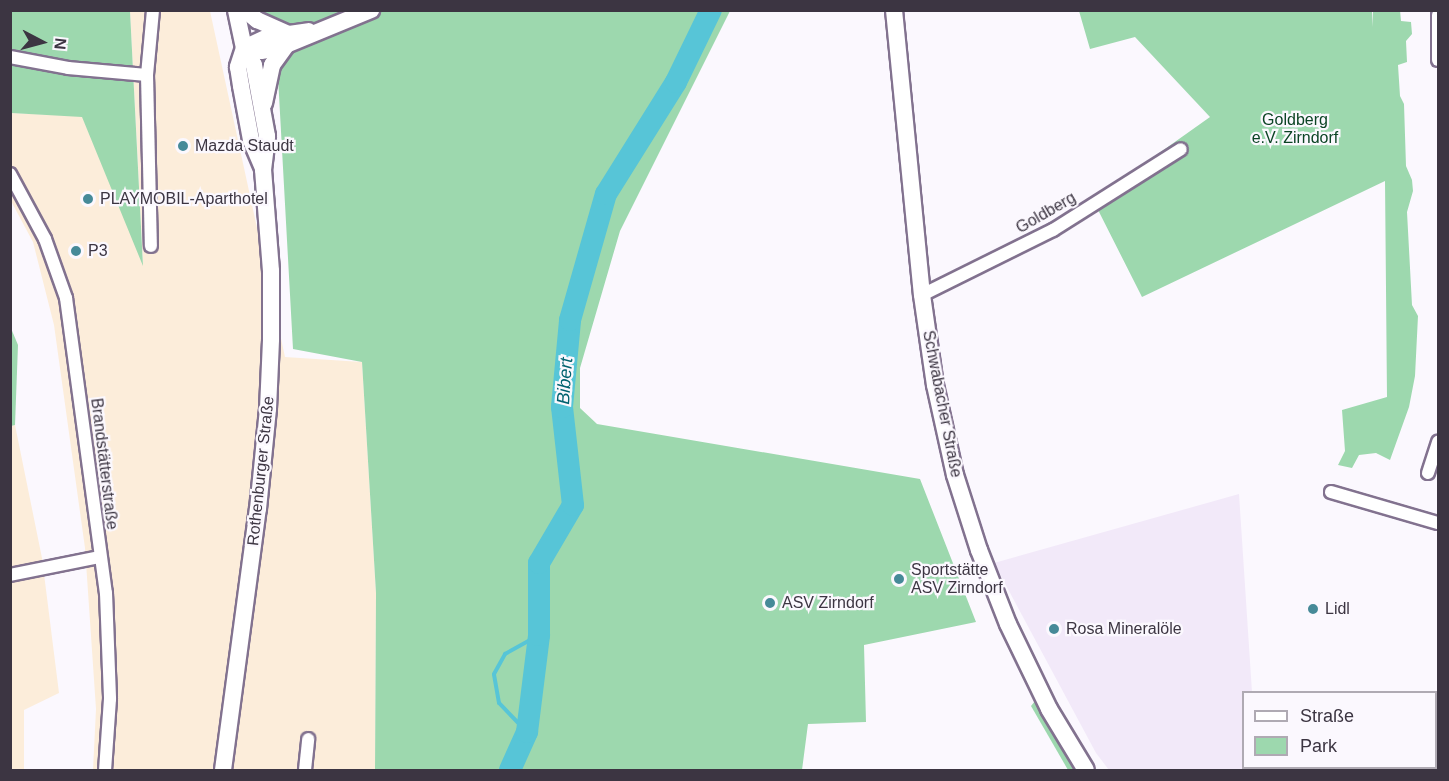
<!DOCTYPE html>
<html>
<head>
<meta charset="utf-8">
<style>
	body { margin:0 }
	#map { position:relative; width:1449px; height:781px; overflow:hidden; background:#fbf8fe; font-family:Helvetica,sans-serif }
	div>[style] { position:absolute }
	.commercial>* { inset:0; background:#fcedda }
	.built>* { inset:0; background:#f2e9f9 }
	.green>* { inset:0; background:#9dd8ae }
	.stream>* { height:4px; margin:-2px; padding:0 2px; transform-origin:2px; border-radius:2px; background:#57c5d7 }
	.river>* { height:22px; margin:-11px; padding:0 11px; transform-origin:11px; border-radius:11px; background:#57c5d7 }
	.roads { filter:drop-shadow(2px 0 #82728f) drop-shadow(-2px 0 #82728f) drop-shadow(0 2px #82728f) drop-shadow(0 -2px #82728f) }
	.street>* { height:12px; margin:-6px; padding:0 6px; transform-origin:6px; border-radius:6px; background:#fff }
	.secondary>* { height:16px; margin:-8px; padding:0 8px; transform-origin:8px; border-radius:8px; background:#fff }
	.dots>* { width:16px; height:16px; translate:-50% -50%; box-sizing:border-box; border:3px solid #fbf8fe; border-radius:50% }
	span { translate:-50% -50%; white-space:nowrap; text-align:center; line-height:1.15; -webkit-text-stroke:4.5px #fbf8fe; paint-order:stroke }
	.park-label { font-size:16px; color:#0b4424 }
	.poi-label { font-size:16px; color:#3c3542 }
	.left { translate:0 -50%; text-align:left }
	.street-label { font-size:16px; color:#3c3542 }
	.water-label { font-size:18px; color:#00626f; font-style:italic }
	.frame { position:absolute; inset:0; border:12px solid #3c3542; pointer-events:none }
	.legend { position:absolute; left:1242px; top:691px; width:195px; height:78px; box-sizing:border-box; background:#fbf8fe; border:2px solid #afaab3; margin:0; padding:8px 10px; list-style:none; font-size:18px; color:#3c3542 }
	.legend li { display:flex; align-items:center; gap:12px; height:30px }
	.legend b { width:30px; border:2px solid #afaab3 }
	.north { position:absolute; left:12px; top:12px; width:60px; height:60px; -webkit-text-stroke:4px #fbf8fe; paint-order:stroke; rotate:96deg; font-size:16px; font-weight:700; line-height:24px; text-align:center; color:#3c3542 }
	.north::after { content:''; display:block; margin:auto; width:21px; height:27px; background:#3c3542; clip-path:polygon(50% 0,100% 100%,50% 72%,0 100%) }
</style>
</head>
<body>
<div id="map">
	<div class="commercial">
		<div style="clip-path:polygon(130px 11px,210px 11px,285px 357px,362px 362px,376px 593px,375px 770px,93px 770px,96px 709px,85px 548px,54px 325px,33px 242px,11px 201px,10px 113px,82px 116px,143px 264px)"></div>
		<div style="clip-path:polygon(15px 425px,42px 558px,59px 693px,24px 710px,24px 770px,11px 770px,10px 426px)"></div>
	</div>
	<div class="built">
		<div style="clip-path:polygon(1239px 494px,1252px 692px,1244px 692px,1244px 768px,1257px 768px,1258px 770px,1109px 770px,1096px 753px,994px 563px)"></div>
	</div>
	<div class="green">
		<div style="clip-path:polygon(320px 10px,730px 11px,620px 231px,580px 368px,580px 408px,597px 424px,920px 479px,976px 622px,864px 645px,866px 722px,808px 724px,802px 770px,375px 770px,376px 593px,362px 362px,293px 349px,278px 77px,256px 11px)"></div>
		<div style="clip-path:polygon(1400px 10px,1401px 21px,1411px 22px,1412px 34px,1406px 41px,1407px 62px,1398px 65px,1400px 96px,1404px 104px,1406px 166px,1412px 180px,1413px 191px,1407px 212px,1412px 305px,1418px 316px,1415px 376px,1409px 407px,1390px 460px,1376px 453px,1359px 455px,1352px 468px,1338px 465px,1345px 451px,1342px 410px,1387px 397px,1385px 181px,1142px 297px,1093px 200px,1210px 117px,1135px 37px,1090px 49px,1079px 11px,1372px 11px,1373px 27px,1373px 11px)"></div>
		<div style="clip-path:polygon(11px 11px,130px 11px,143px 266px,82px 117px,11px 113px)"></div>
		<div style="clip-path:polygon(10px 326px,18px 345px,15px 425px,11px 426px)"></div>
		<div style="clip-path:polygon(1035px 701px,1037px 702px,1076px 770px,1068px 770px,1031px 706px)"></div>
	</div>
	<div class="stream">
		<div style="left:527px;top:732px;width:40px;rotate:-134deg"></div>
		<div style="left:499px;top:703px;width:29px;rotate:-100deg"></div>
		<div style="left:494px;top:674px;width:23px;rotate:-61deg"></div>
		<div style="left:505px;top:654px;width:39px;rotate:-29deg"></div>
	</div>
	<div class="river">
		<div style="left:510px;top:770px;width:42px;rotate:-65.9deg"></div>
		<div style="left:527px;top:732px;width:98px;rotate:-82.9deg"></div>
		<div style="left:539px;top:635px;width:72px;rotate:-90deg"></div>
		<div style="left:539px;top:563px;width:67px;rotate:-59.6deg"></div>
		<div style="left:573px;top:505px;width:99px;rotate:-96.4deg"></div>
		<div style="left:562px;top:407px;width:87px;rotate:-84.7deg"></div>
		<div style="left:570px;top:320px;width:131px;rotate:-74.1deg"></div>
		<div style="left:606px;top:194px;width:132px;rotate:-58deg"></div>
		<div style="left:676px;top:82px;width:80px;rotate:-64.1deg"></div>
	</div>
	<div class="roads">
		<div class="street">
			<div style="left:1438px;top:15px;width:45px;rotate:90deg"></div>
			<div style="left:10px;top:57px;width:59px;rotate:10.7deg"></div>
			<div style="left:68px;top:68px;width:79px;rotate:5.1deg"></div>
			<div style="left:147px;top:75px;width:65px;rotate:-84.7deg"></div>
			<div style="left:147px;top:75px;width:171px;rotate:88.7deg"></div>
			<div style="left:10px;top:174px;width:74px;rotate:61.7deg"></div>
			<div style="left:45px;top:239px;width:63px;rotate:70.4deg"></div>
			<div style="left:66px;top:298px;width:298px;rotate:82.3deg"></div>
			<div style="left:106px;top:593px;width:106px;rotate:87.8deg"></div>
			<div style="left:110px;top:699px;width:71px;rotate:94deg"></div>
			<div style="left:922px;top:295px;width:146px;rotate:-26.4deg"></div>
			<div style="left:1053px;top:230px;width:151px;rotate:-32.3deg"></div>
			<div style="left:1428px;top:473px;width:33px;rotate:-72deg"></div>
			<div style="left:1331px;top:492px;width:111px;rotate:16.2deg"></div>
			<div style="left:10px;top:575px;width:91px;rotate:-11.4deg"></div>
			<div style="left:1436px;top:741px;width:24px;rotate:-85deg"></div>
			<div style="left:305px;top:770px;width:31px;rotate:-84deg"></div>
			<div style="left:1433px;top:770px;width:2px;rotate:-90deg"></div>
		</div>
		<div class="secondary">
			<div style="left:245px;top:10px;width:16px;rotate:40deg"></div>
			<div style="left:257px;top:20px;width:32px;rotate:24deg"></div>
			<div style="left:894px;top:10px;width:286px;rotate:84.4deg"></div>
			<div style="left:922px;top:295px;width:91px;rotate:81.8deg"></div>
			<div style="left:935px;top:385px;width:92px;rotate:77.5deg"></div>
			<div style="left:955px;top:475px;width:79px;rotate:72.3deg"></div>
			<div style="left:979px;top:550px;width:79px;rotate:68.6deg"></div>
			<div style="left:1008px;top:624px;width:94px;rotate:64.2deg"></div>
			<div style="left:1049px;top:709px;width:71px;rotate:58.8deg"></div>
			<div style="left:244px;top:48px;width:17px;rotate:10deg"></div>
			<div style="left:261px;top:51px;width:15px;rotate:-8deg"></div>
			<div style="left:276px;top:49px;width:103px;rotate:-22.3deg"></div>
			<div style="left:244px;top:48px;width:20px;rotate:108deg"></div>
			<div style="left:238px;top:67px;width:19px;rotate:81deg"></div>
			<div style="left:241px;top:86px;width:55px;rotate:79.5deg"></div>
			<div style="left:251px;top:140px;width:30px;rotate:67deg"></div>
			<div style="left:244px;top:48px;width:26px;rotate:-25deg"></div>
			<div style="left:268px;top:37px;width:41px;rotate:-8.3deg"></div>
			<div style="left:264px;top:103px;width:39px;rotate:-78deg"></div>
			<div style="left:272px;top:65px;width:24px;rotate:-54deg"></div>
			<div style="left:223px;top:770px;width:263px;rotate:-82.4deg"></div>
			<div style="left:258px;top:509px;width:100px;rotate:-84.3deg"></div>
			<div style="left:268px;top:409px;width:70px;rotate:-87.5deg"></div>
			<div style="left:271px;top:339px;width:68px;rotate:-90deg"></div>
			<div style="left:271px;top:271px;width:101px;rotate:-94.5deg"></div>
			<div style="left:263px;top:170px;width:34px;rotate:-83deg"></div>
			<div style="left:267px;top:136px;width:72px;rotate:-100.4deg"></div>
			<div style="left:254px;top:65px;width:20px;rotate:-120deg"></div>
			<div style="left:244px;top:48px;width:39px;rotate:-102deg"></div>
		</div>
	</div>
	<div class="dots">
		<div style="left:183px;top:146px;background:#468a98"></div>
		<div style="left:88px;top:199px;background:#468a98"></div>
		<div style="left:76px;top:251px;background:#468a98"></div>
		<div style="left:899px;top:579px;background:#468a98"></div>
		<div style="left:770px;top:603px;background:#468a98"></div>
		<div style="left:1313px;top:609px;background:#468a98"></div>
		<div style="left:1054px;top:629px;background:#468a98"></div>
	</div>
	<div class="park-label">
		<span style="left:1295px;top:129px">Goldberg<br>e.V. Zirndorf</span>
	</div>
	<div class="poi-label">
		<span class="left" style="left:195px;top:146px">Mazda Staudt</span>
		<span class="left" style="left:100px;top:199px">PLAYMOBIL-Aparthotel</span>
		<span class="left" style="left:88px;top:251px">P3</span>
		<span class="left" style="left:911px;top:579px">Sportstätte<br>ASV Zirndorf</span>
		<span class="left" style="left:782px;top:603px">ASV Zirndorf</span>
		<span class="left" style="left:1325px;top:609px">Lidl</span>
		<span class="left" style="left:1066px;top:629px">Rosa Mineralöle</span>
	</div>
	<div class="street-label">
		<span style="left:1046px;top:213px;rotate:-30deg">Goldberg</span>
		<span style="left:942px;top:404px;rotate:79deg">Schwabacher Straße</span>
		<span style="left:104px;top:464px;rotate:83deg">Brandstätterstraße</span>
		<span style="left:261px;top:471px;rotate:-84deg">Rothenburger Straße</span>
	</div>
	<div class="water-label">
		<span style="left:565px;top:381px;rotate:-86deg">Bibert</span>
	</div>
	<div class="frame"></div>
	<ul class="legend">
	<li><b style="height:8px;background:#fff"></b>Straße</li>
	<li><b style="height:16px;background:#9dd8ae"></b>Park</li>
	</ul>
	<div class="north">N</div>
</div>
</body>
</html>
